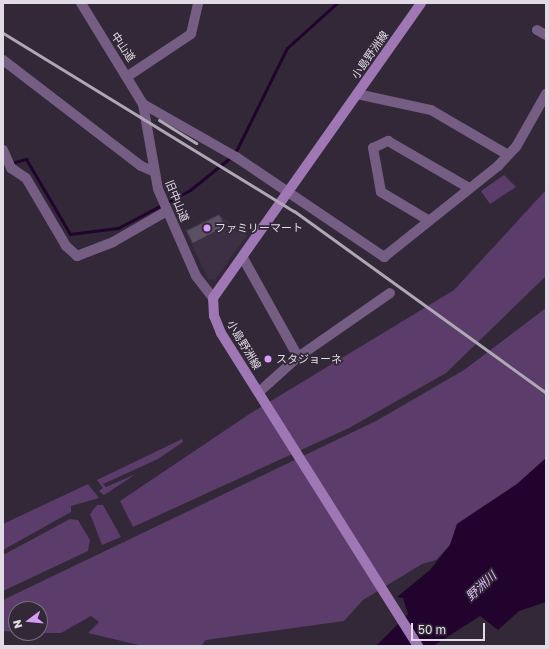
<!DOCTYPE html>
<html>
<head>
<meta charset="utf-8">
<style>
	body { margin:0 }
	#map { position:relative; width:549px; height:649px; overflow:hidden; background:#322838; font-family:"Golos Text","Noto Sans JP",sans-serif }
	div>[style] { position:absolute }
	.built>* { inset:0; background:#3d2f44 }
	.green>* { inset:0; background:#5b3c6b }
	.water>* { inset:0; background:#21032e }
	.stream>* { height:3px; margin:-1.5px; padding:0 1.5px; transform-origin:1.5px; border-radius:1.5px; background:#21032e }
	.building>* { inset:0; background:#5b5062 }
	.minor>* { height:10px; margin:-5px; padding:0 5px; transform-origin:5px; border-radius:5px; background:#755d83 }
	.tertiary>* { height:10px; margin:-5px; padding:0 5px; transform-origin:5px; border-radius:5px; background:#755d83 }
	.secondary>* { height:10px; margin:-5px; padding:0 5px; transform-origin:5px; border-radius:5px; background:#9f77b4 }
	.rail>* { height:3px; margin:-1.5px; padding:0 1.5px; transform-origin:1.5px; border-radius:1.5px; background:#afa8b4 }
	.dots>* { width:11px; height:11px; translate:-50% -50%; box-sizing:border-box; border:2px solid #322838; border-radius:50% }
	span { translate:-50% -50%; white-space:nowrap; text-align:center; line-height:1.15; -webkit-text-stroke:3.5px #322838; paint-order:stroke }
	.street-label { font-size:11px; color:#e1dbe5 }
	.poi-label { font-size:11px; color:#e1dbe5 }
	.left { translate:0 -50%; text-align:left }
	.water-label { font-size:12px; color:#e3bdf9; font-style:italic }
	.frame { position:absolute; inset:0; border:4px solid #e1dbe5; pointer-events:none }
	.north { position:absolute; left:8px; top:601px; width:40px; height:40px; box-sizing:border-box; background:#322838; border:1px solid #78707d; border-radius:50%; rotate:254deg; font-size:11px; font-weight:700; line-height:16px; text-align:center; color:#e1dbe5 }
	.north::after { content:''; display:block; margin:auto; width:14px; height:18px; background:#d89bf8; clip-path:polygon(50% 0,100% 100%,50% 72%,0 100%) }
	.scale { position:absolute; left:411px; top:623px; width:74px; height:18px; box-sizing:border-box; border:2px solid #e1dbe5; border-top:0; padding-left:5px; font-size:12px; line-height:14px; white-space:nowrap; color:#e1dbe5; -webkit-text-stroke:3px #322838; paint-order:stroke }
</style>
</head>
<body>
<div id="map">
	<div class="built">
		<div style="clip-path:polygon(218px 214px,247px 235px,215px 280px,208px 279px,185px 230px)"></div>
	</div>
	<div class="green">
		<div style="clip-path:polygon(504px 175px,516px 187px,490px 204px,481px 191px)"></div>
		<div style="clip-path:polygon(546px 190px,546px 276px,446px 373px,349px 428px,133px 527px,120px 501px,251px 413px,454px 290px)"></div>
		<div style="clip-path:polygon(546px 308px,546px 458px,517px 484px,457px 524px,450px 545px,436px 560px,422px 564px,363px 600px,344px 621px,206px 640px,201px 646px,143px 646px,88px 633px,99px 622px,91px 616px,61px 633px,40px 633px,40px 609px,16px 609px,16px 632px,3px 631px,3px 600px,376px 421px,464px 370px)"></div>
		<div style="clip-path:polygon(182px 439px,183px 442px,158px 459px,103px 484px,106px 487px,136px 474px,104px 495px,99px 491px,103px 488px,97px 480px)"></div>
		<div style="clip-path:polygon(88px 484px,99px 498px,71px 506px,71px 512px,3px 550px,3px 524px)"></div>
		<div style="clip-path:polygon(97px 505px,103px 505px,121px 537px,102px 545px,90px 514px)"></div>
		<div style="clip-path:polygon(70px 519px,78px 520px,90px 540px,88px 551px,3px 591px,3px 555px)"></div>
	</div>
	<div class="water">
		<div style="clip-path:polygon(546px 458px,546px 602px,519px 611px,498px 630px,480px 616px,433px 646px,376px 646px,408px 614px,403px 598px,397px 597px,430px 570px,450px 545px,457px 524px,517px 484px)"></div>
	</div>
	<div class="stream">
		<div style="left:235px;top:153px;width:117px;rotate:-63.7deg"></div>
		<div style="left:287px;top:48px;width:67px;rotate:-42deg"></div>
		<div style="left:11px;top:163px;width:16px;rotate:-15deg"></div>
		<div style="left:26px;top:159px;width:87px;rotate:59.6deg"></div>
		<div style="left:70px;top:234px;width:48px;rotate:-7.1deg"></div>
		<div style="left:118px;top:228px;width:81px;rotate:-27.8deg"></div>
		<div style="left:190px;top:190px;width:53px;rotate:-38.8deg"></div>
	</div>
	<div class="building">
		<div style="clip-path:polygon(219px 215px,225px 226px,193px 243px,187px 231px)"></div>
	</div>
	<div class="minor">
		<div style="left:81px;top:3px;width:119px;rotate:58.5deg"></div>
		<div style="left:143px;top:104px;width:107px;rotate:29.7deg"></div>
		<div style="left:236px;top:157px;width:179px;rotate:34deg"></div>
		<div style="left:384px;top:257px;width:146px;rotate:-38.6deg"></div>
		<div style="left:498px;top:166px;width:26px;rotate:-47deg"></div>
		<div style="left:516px;top:147px;width:61px;rotate:-60.5deg"></div>
		<div style="left:537px;top:30px;width:10px;rotate:29deg"></div>
		<div style="left:3px;top:60px;width:174px;rotate:37.5deg"></div>
		<div style="left:141px;top:166px;width:13px;rotate:23deg"></div>
		<div style="left:128px;top:76px;width:76px;rotate:-33.7deg"></div>
		<div style="left:191px;top:34px;width:32px;rotate:-77deg"></div>
		<div style="left:357px;top:94px;width:76px;rotate:12.2deg"></div>
		<div style="left:431px;top:110px;width:89px;rotate:30.3deg"></div>
		<div style="left:3px;top:150px;width:20px;rotate:66deg"></div>
		<div style="left:11px;top:168px;width:18px;rotate:34deg"></div>
		<div style="left:26px;top:178px;width:79px;rotate:59.5deg"></div>
		<div style="left:66px;top:246px;width:15px;rotate:42deg"></div>
		<div style="left:77px;top:256px;width:39px;rotate:-21deg"></div>
		<div style="left:113px;top:242px;width:62px;rotate:-29.9deg"></div>
		<div style="left:428px;top:220px;width:55px;rotate:-149.2deg"></div>
		<div style="left:381px;top:192px;width:45px;rotate:-100.3deg"></div>
		<div style="left:373px;top:148px;width:17px;rotate:-25deg"></div>
		<div style="left:388px;top:141px;width:94px;rotate:30.1deg"></div>
		<div style="left:243px;top:258px;width:113px;rotate:60.9deg"></div>
		<div style="left:259px;top:392px;width:52px;rotate:-41.9deg"></div>
		<div style="left:298px;top:357px;width:112px;rotate:-34.8deg"></div>
	</div>
	<div class="tertiary">
		<div style="left:143px;top:104px;width:86px;rotate:80deg"></div>
		<div style="left:158px;top:189px;width:95px;rotate:66.4deg"></div>
		<div style="left:196px;top:276px;width:28px;rotate:52deg"></div>
	</div>
	<div class="secondary">
		<div style="left:418px;top:646px;width:370px;rotate:-122.2deg"></div>
		<div style="left:221px;top:333px;width:18px;rotate:-112deg"></div>
		<div style="left:214px;top:316px;width:18px;rotate:-93deg"></div>
		<div style="left:213px;top:298px;width:361px;rotate:-54.8deg"></div>
	</div>
	<div class="rail">
		<div style="left:3px;top:33px;width:341px;rotate:31.5deg"></div>
		<div style="left:294px;top:211px;width:311px;rotate:35.8deg"></div>
		<div style="left:159px;top:120px;width:44px;rotate:31.9deg"></div>
	</div>
	<div class="dots">
		<div style="left:207px;top:228px;background:#d89bf8"></div>
		<div style="left:268px;top:359px;background:#d89bf8"></div>
	</div>
	<div class="street-label">
		<span style="left:123px;top:47px;rotate:56deg">中山道</span>
		<span style="left:370px;top:55px;rotate:-55deg">小島野洲線</span>
		<span style="left:177px;top:201px;rotate:68deg">旧中山道</span>
		<span style="left:244px;top:345px;rotate:59deg">小島野洲線</span>
	</div>
	<div class="poi-label">
		<span class="left" style="left:215px;top:228px">ファミリーマート</span>
		<span class="left" style="left:276px;top:359px">スタジョーネ</span>
	</div>
	<div class="water-label">
		<span style="left:481px;top:586px;rotate:-43deg">野洲川</span>
	</div>
	<div class="frame"></div>
	<div class="north">N</div>
	<div class="scale">50 m</div>
</div>
</body>
</html>
